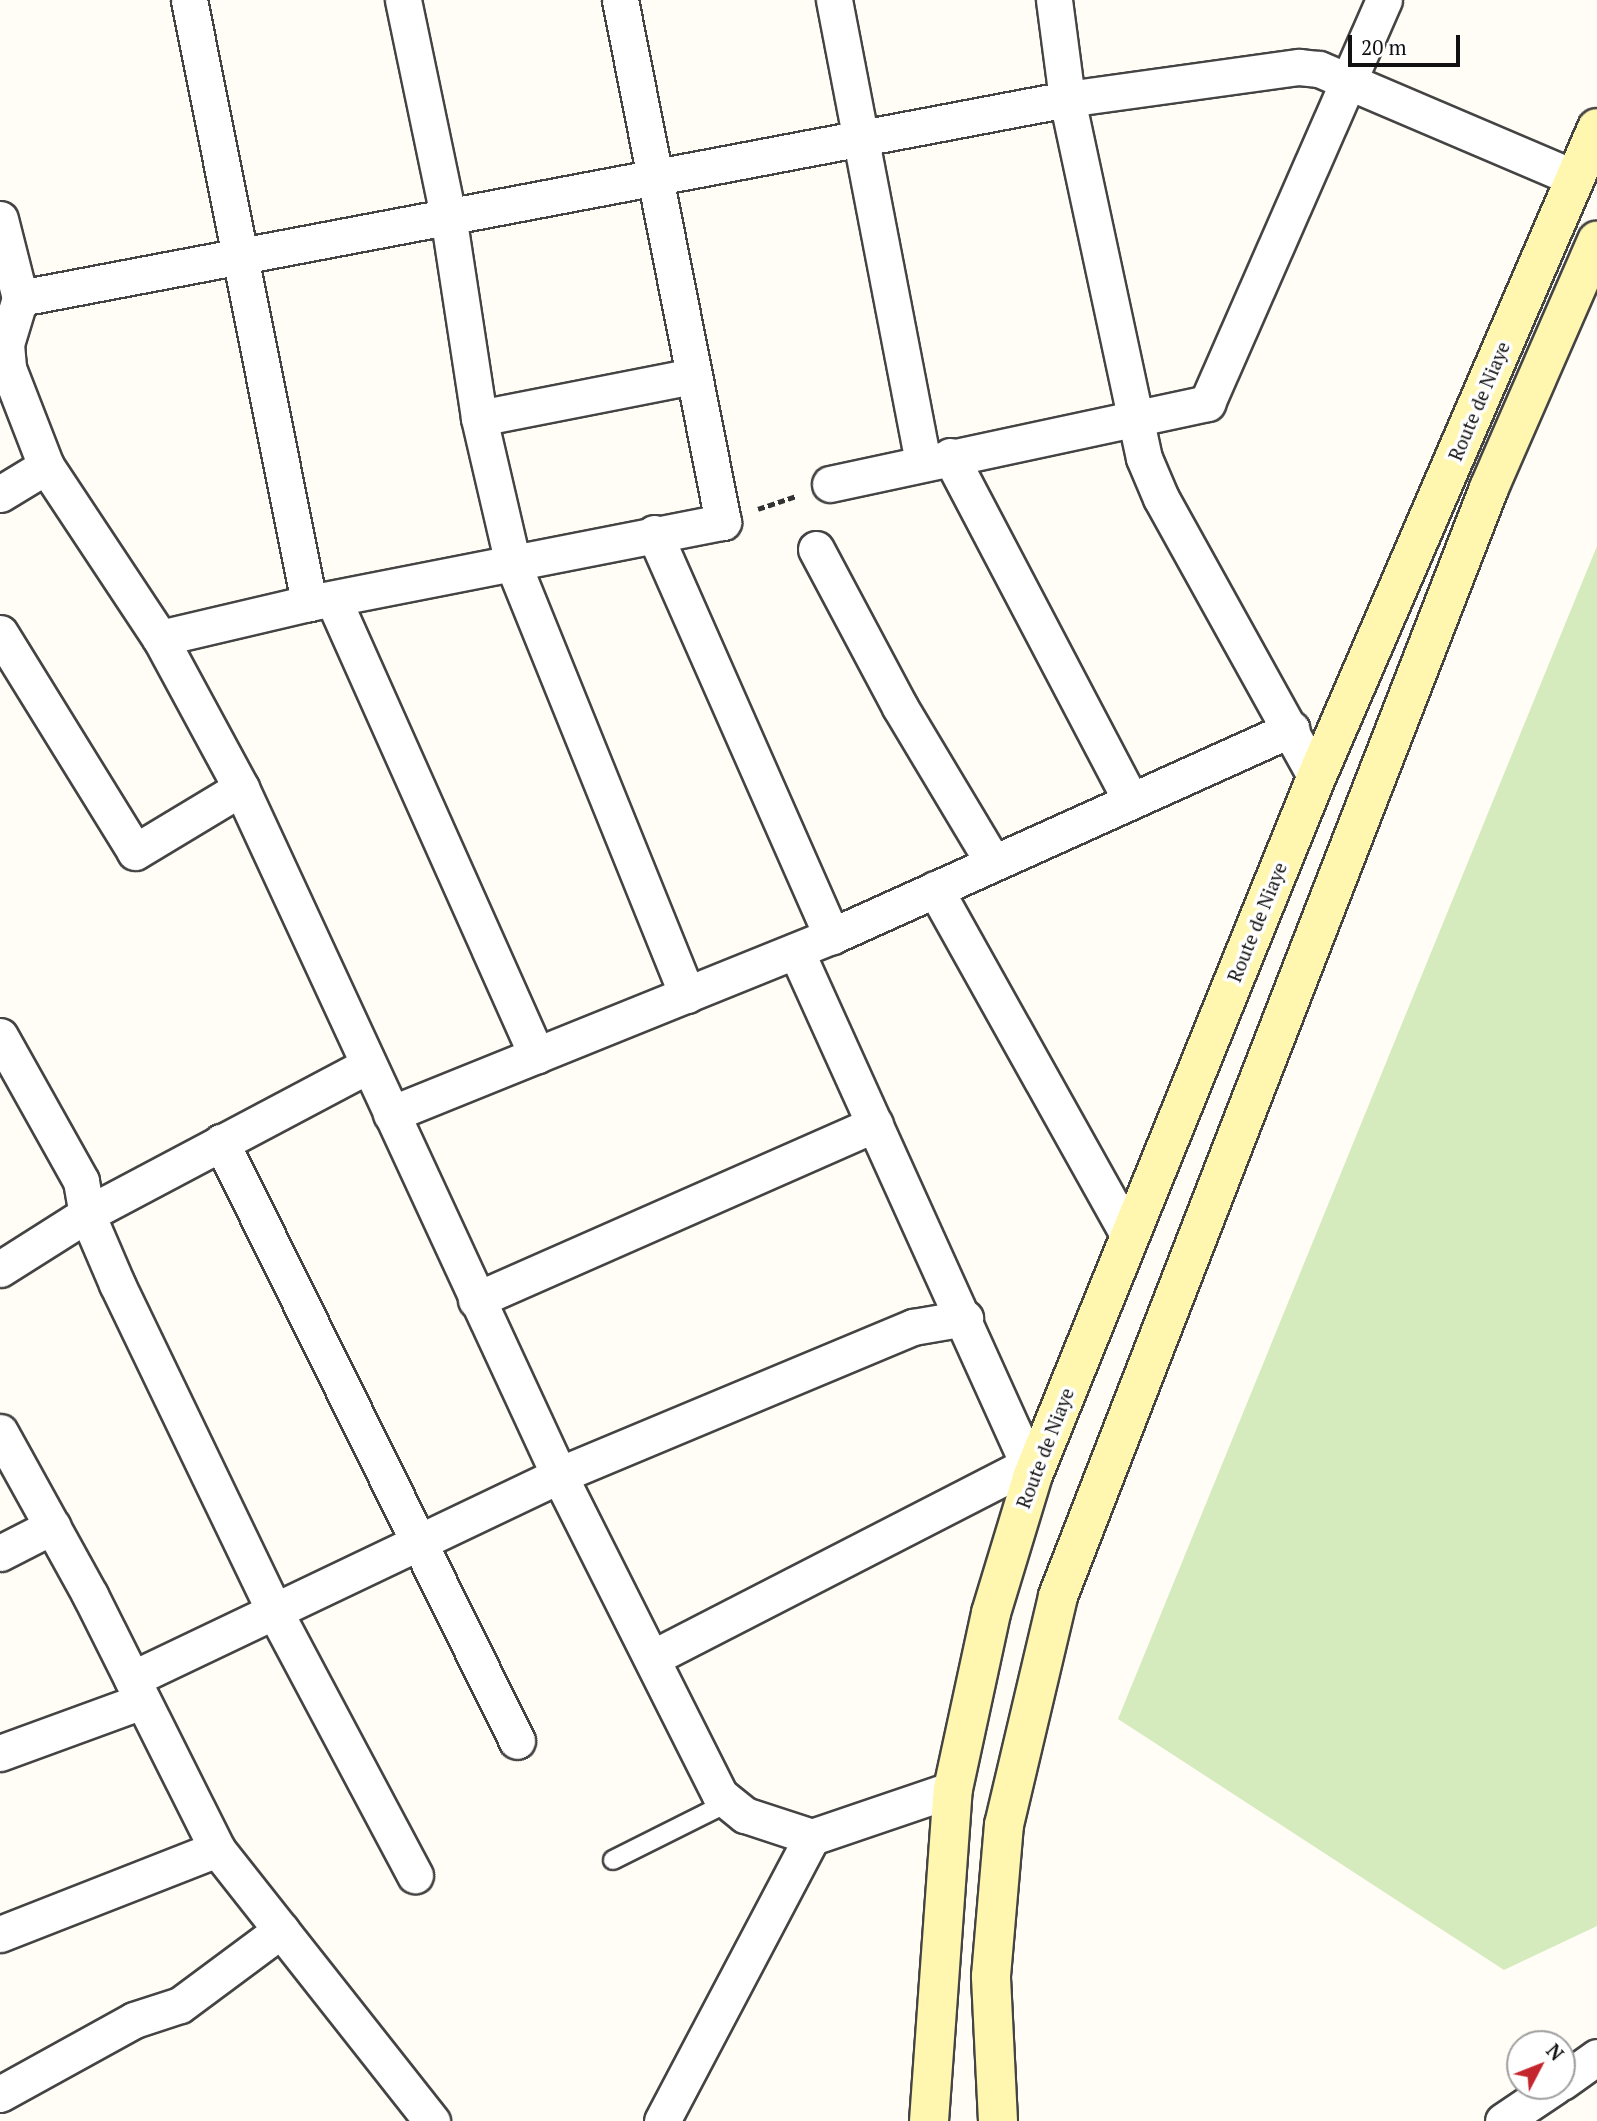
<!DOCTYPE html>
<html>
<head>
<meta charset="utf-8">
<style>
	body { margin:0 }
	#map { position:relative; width:1597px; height:2121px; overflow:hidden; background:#fffdf5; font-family:"PT Serif",serif }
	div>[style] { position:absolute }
	.green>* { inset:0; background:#d5ebbd }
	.path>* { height:4.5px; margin-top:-2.25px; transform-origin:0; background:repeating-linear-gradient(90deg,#333 0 7px,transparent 0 10.5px) }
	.roads { filter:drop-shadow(2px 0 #444) drop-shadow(-2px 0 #444) drop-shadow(0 2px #444) drop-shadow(0 -2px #444) }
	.service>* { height:18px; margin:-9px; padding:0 9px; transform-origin:9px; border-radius:9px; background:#fff }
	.minor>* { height:35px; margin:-17.5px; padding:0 17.5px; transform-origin:17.5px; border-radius:17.5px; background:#fff }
	.secondary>* { height:38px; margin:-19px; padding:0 19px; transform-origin:19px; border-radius:19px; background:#fff6b0 }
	span { translate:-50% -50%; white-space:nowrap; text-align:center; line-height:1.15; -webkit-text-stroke:7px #fff; paint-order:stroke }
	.street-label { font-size:19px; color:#111 }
	.north { position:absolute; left:1506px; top:2030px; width:70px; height:70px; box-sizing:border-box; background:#fff; border:2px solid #a0a0a0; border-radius:50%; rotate:48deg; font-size:19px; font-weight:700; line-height:28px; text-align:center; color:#111 }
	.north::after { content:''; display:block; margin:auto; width:24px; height:32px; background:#c4262e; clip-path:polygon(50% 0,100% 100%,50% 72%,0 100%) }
	.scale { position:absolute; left:1348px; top:35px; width:112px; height:32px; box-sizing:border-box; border:4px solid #111; border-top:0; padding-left:9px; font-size:21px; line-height:24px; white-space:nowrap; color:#111; -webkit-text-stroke:5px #fff; paint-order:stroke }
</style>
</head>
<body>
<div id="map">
	<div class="green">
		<div style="clip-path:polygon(1597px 546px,1597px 1926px,1504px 1970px,1118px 1719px)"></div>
	</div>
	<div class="path">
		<div style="left:758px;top:509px;width:40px;rotate:-18.9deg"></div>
	</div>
	<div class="roads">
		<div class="service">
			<div style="left:613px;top:1860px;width:127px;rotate:-26.6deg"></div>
		</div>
		<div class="minor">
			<div style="left:189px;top:0;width:615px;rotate:78.74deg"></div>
			<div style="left:403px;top:0;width:220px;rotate:78.2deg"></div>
			<div style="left:448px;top:215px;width:205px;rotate:81.3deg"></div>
			<div style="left:479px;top:418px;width:150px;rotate:76.9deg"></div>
			<div style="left:513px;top:564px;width:465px;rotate:68deg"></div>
			<div style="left:834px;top:0;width:470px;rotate:79.1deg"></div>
			<div style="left:1054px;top:0;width:100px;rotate:82.5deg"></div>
			<div style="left:1067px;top:99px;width:367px;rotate:77.9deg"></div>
			<div style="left:1144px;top:458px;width:43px;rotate:67deg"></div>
			<div style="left:1161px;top:498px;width:320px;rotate:61deg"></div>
			<div style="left:0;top:219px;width:81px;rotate:75.8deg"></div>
			<div style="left:20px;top:298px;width:48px;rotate:106.9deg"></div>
			<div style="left:6px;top:344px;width:24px;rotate:85deg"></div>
			<div style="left:8px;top:368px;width:105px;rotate:68.8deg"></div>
			<div style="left:46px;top:466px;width:206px;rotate:56.5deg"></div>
			<div style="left:160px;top:638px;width:170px;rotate:61.6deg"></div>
			<div style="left:241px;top:788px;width:757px;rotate:65.16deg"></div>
			<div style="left:559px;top:1475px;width:358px;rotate:63.3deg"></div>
			<div style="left:720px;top:1795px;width:32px;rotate:39deg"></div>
			<div style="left:745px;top:1815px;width:71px;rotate:18.2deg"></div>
			<div style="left:20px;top:298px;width:1066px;rotate:-10.76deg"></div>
			<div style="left:1067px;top:99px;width:234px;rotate:-7.9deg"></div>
			<div style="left:1299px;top:67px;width:20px;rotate:6deg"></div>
			<div style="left:1319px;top:69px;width:278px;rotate:23.1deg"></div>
			<div style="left:479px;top:418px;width:218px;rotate:-11.1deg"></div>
			<div style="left:950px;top:456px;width:387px;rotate:62.3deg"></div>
			<div style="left:830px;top:484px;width:386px;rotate:-12.1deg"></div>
			<div style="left:1207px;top:403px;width:440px;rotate:-66.3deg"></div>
			<div style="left:0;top:494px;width:54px;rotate:-31.3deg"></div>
			<div style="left:654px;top:533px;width:441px;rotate:66.2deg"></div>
			<div style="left:816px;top:549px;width:179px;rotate:62deg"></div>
			<div style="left:900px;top:707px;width:179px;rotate:59.1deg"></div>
			<div style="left:333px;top:599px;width:500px;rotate:65.94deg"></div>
			<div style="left:0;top:633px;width:257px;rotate:58.3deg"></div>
			<div style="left:135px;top:852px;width:124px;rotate:-31.1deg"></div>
			<div style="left:160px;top:638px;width:153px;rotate:-13.2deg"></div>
			<div style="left:309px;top:603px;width:422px;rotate:-11.1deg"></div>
			<div style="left:723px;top:522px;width:532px;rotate:-101.16deg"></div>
			<div style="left:935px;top:889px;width:398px;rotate:60.8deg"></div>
			<div style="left:796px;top:951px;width:575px;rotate:65.66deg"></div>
			<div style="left:0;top:1036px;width:166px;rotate:60.8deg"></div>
			<div style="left:81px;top:1181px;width:34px;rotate:80deg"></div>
			<div style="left:87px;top:1214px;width:76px;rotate:66.8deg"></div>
			<div style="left:117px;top:1284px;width:366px;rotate:64.3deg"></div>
			<div style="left:276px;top:1614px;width:296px;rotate:62deg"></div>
			<div style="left:391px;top:1114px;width:476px;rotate:-22deg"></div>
			<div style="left:832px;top:936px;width:504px;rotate:-24.27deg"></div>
			<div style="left:221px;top:1142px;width:668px;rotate:63.7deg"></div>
			<div style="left:0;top:1269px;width:103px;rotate:-32.3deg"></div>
			<div style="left:87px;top:1214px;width:318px;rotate:-27.9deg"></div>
			<div style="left:476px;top:1300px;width:436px;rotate:-23.8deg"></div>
			<div style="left:0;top:1432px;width:186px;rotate:61.1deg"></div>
			<div style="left:90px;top:1595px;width:284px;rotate:63.4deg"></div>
			<div style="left:217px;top:1849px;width:347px;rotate:51.7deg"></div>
			<div style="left:0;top:1553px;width:59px;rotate:-27deg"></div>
			<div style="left:654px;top:1657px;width:420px;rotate:-27.2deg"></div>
			<div style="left:132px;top:1679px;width:473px;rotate:-25.5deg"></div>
			<div style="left:559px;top:1475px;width:384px;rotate:-22.7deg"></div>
			<div style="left:913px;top:1327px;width:53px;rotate:-9.8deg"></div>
			<div style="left:0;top:1753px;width:151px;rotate:-20.1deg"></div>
			<div style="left:0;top:1934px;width:233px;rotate:-21.4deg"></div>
			<div style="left:1562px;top:2082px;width:43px;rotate:-35.5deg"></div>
			<div style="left:0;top:2094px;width:153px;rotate:-28.9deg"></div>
			<div style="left:134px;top:2020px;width:48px;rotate:-18.1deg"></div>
			<div style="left:180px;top:2005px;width:126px;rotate:-36.6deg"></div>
			<div style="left:662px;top:2121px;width:321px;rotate:-62.2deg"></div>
			<div style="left:812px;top:1837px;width:149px;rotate:-18.8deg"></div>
			<div style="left:1503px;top:2121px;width:63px;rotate:-33.9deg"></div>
		</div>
		<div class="secondary">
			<div style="left:929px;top:2121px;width:333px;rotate:-85.9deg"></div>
			<div style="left:953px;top:1789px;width:180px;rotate:-77.8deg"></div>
			<div style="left:991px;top:1613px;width:144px;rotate:-73.1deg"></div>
			<div style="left:1033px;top:1475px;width:752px;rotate:-67.9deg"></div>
			<div style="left:1316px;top:778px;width:708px;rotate:-66.62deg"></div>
			<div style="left:998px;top:2121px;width:145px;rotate:-92.8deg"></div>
			<div style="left:991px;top:1976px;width:152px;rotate:-85.1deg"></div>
			<div style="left:1004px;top:1825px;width:235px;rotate:-76.7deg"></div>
			<div style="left:1058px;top:1596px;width:1189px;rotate:-68.74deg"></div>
			<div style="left:1489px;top:488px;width:270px;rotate:-66.4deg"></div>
		</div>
	</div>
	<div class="street-label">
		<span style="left:1479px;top:401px;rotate:-67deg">Route de Niaye</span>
		<span style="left:1257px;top:922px;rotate:-68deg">Route de Niaye</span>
		<span style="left:1045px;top:1448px;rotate:-69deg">Route de Niaye</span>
	</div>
	<div class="north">N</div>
	<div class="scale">20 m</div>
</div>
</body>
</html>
